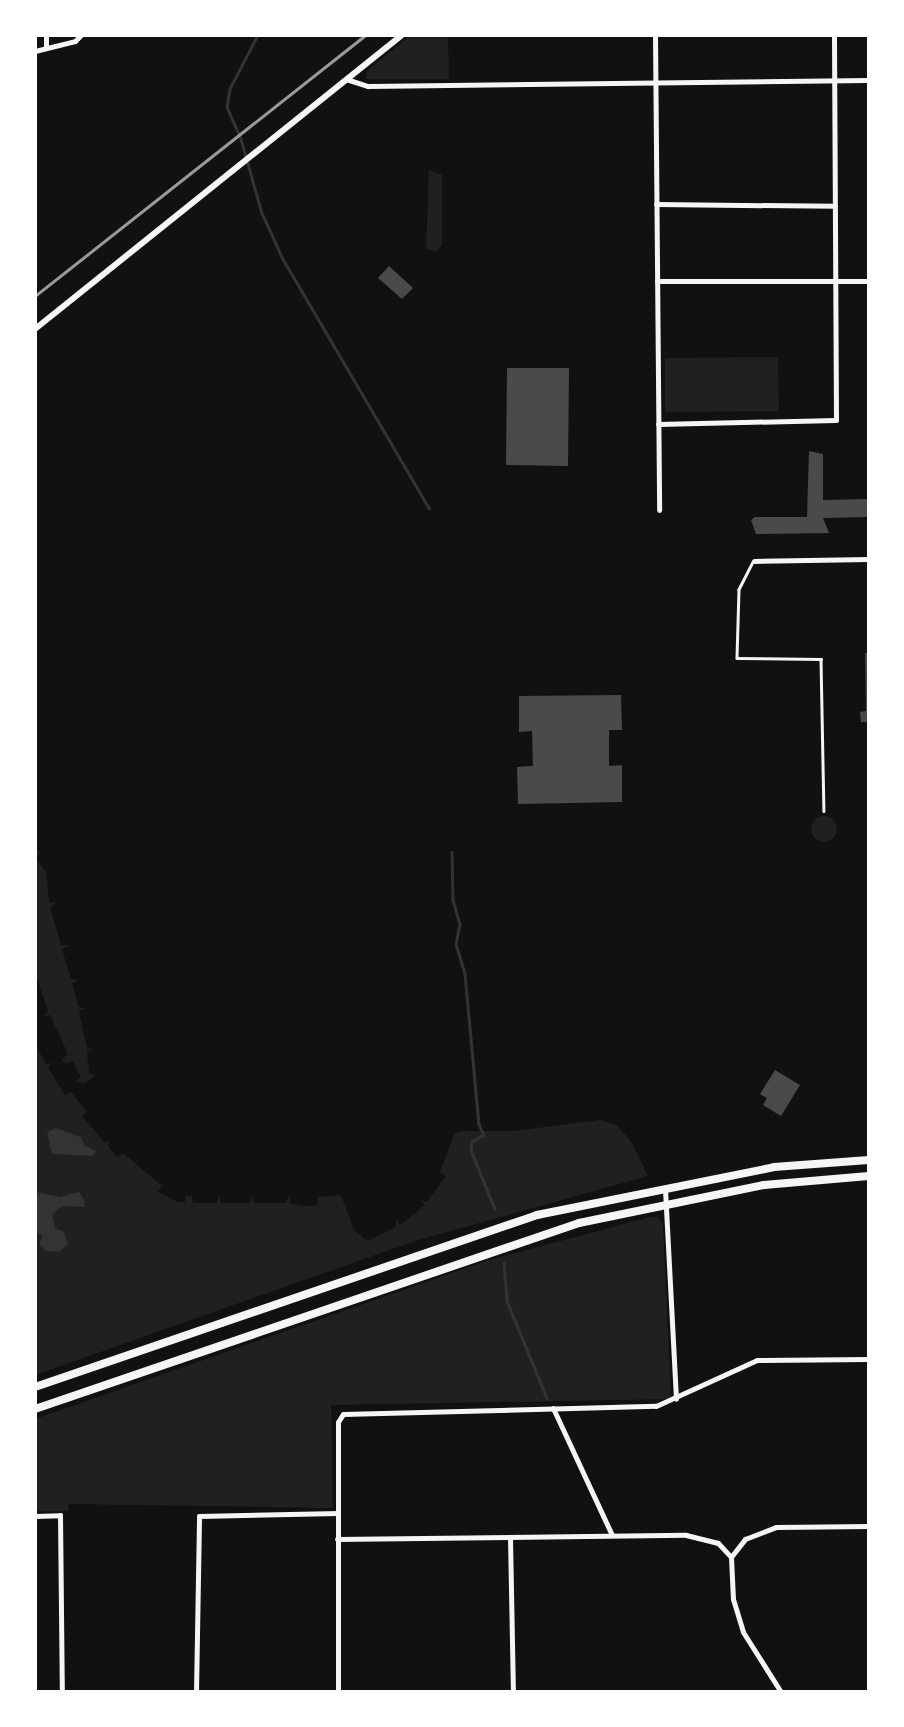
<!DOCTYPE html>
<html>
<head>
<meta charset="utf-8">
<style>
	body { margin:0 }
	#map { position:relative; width:904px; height:1727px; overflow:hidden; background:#111; font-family:"Noto Sans",sans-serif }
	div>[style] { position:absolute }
	.green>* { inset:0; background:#202020 }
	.round { border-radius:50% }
	.water>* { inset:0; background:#333 }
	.stream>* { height:2.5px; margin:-1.25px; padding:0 1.25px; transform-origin:1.25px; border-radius:1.25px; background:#333 }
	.building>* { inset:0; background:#4a4a4a }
	.service>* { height:2.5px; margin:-1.25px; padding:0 1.25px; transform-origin:1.25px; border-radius:1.25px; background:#f5f5f5 }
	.minor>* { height:5px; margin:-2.5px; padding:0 2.5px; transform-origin:2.5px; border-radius:2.5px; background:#f5f5f5 }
	.tertiary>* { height:6px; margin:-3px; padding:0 3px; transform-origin:3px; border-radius:3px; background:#f5f5f5 }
	.primary>* { height:8px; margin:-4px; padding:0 4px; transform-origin:4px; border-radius:4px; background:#f5f5f5 }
	.rail>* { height:2.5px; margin:-1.25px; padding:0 1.25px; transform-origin:1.25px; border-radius:1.25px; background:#9a9a9a }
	span { translate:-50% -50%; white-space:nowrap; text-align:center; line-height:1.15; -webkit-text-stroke:5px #fff; paint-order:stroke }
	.frame { position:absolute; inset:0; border:37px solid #fff; pointer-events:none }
</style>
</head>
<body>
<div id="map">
	<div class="green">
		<div style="clip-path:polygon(411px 35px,448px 35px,449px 79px,366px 79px,367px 71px)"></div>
		<div style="clip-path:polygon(429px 170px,442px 175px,442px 245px,437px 252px,426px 249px)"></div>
		<div style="clip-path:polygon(778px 357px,779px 411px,665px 412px,665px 358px)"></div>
		<div class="round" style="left:811px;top:816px;width:26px;height:26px"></div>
		<div style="clip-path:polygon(35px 849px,40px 852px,36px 858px,46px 872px,49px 902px,57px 902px,50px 907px,61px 945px,69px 945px,62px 949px,71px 979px,79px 980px,72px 983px,78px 1007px,86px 1008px,79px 1011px,87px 1049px,94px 1048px,87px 1052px,89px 1073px,96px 1075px,84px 1084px,76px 1081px,81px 1077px,73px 1061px,66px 1064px,62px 1059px,68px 1054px,50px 1015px,42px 1016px,48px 1012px,35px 972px)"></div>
		<div style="clip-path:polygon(35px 1043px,46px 1065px,53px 1062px,48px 1068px,65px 1095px,71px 1092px,87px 1112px,82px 1116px,105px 1143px,110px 1139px,108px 1146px,117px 1157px,123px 1153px,162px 1186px,158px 1192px,178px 1202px,185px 1202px,186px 1195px,192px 1196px,193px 1203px,217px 1203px,219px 1196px,221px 1203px,250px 1203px,253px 1196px,254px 1203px,285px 1203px,289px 1196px,290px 1203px,304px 1206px,318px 1205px,317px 1197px,341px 1195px,354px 1230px,367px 1241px,396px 1227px,396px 1220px,400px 1225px,425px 1205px,420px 1200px,427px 1202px,446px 1176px,440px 1172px,454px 1135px,460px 1131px,513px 1131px,600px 1120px,617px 1125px,632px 1143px,648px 1176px,415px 1241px,35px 1375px)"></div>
		<div style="clip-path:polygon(650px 1217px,658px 1217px,663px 1224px,671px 1399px,331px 1405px,333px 1508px,69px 1504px,68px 1511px,35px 1511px,35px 1419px,489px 1260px)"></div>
	</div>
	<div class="water">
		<div style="clip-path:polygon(56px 1128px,81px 1137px,84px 1145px,96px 1151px,93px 1156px,52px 1154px,47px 1132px)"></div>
		<div style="clip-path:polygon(35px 1192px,60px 1197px,79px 1192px,84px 1200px,85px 1207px,63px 1206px,52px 1214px,55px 1228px,64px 1232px,68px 1244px,59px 1252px,46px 1251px,39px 1244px,43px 1236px,35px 1232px)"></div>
	</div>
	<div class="stream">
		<div style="left:258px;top:35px;width:61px;rotate:117.4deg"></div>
		<div style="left:230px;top:89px;width:18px;rotate:99deg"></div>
		<div style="left:227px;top:107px;width:35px;rotate:66deg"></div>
		<div style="left:241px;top:139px;width:77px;rotate:74.2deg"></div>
		<div style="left:262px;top:213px;width:51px;rotate:65.5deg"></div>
		<div style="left:283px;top:259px;width:289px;rotate:59.6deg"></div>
		<div style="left:452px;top:852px;width:48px;rotate:88.8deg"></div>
		<div style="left:453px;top:900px;width:25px;rotate:74deg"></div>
		<div style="left:460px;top:924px;width:20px;rotate:101deg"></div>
		<div style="left:456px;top:944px;width:31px;rotate:73deg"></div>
		<div style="left:465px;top:974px;width:151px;rotate:84.7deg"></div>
		<div style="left:479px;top:1124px;width:12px;rotate:66deg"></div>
		<div style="left:484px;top:1135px;width:14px;rotate:150deg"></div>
		<div style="left:472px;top:1142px;width:8px;rotate:97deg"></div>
		<div style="left:471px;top:1150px;width:64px;rotate:67.9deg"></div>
		<div style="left:504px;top:1263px;width:38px;rotate:85deg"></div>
		<div style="left:507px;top:1301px;width:105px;rotate:67.6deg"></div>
	</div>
	<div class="building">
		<div style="clip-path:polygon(389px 266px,413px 288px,402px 299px,378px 278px)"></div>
		<div style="clip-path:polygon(507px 368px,569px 368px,568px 466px,506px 465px)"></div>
		<div style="clip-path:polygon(809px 451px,823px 454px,823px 500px,869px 499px,869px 517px,823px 518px,829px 533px,756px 534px,751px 520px,755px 517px,807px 517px)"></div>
		<div style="clip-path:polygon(865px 653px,869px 653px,869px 722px,861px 722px,860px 712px,866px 711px)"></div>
		<div style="clip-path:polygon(621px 695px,622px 730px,609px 730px,609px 766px,622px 765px,622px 802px,518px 804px,517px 767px,533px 766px,532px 731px,519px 732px,519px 696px)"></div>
		<div style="clip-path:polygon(775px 1070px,800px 1085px,781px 1116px,763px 1105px,767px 1098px,760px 1094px)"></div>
	</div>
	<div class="service">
		<div style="left:753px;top:562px;width:31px;rotate:117deg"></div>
		<div style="left:739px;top:590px;width:68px;rotate:91.7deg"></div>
		<div style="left:737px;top:658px;width:84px;rotate:0.7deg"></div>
		<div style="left:821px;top:659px;width:152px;rotate:88.9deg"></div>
	</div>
	<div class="minor">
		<div style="left:46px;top:35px;width:13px;rotate:90deg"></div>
		<div style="left:655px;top:35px;width:475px;rotate:89.5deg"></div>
		<div style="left:35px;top:51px;width:41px;rotate:-14deg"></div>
		<div style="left:75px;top:41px;width:8px;rotate:-45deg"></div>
		<div style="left:346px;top:79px;width:23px;rotate:18deg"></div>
		<div style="left:368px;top:86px;width:501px;rotate:-0.69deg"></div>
		<div style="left:656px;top:204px;width:179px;rotate:0.6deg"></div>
		<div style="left:657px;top:281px;width:212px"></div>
		<div style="left:658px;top:424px;width:178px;rotate:-1.3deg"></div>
		<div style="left:836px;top:420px;width:385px;rotate:-90.3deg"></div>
		<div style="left:754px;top:561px;width:115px;rotate:-1deg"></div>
		<div style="left:665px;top:1189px;width:210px;rotate:87deg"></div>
		<div style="left:553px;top:1408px;width:140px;rotate:65.1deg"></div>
		<div style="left:35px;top:1516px;width:25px;rotate:-2deg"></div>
		<div style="left:60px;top:1515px;width:177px;rotate:89.4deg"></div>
		<div style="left:510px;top:1538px;width:154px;rotate:88.9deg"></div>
		<div style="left:337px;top:1539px;width:349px;rotate:-0.7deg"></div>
		<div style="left:686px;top:1535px;width:33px;rotate:14deg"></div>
		<div style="left:718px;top:1543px;width:19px;rotate:47deg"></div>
		<div style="left:731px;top:1557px;width:23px;rotate:-52deg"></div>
		<div style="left:745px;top:1539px;width:33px;rotate:-21deg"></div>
		<div style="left:776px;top:1527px;width:93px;rotate:-0.6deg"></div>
		<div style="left:731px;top:1557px;width:42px;rotate:87.3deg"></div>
		<div style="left:733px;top:1599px;width:34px;rotate:73deg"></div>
		<div style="left:743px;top:1632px;width:71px;rotate:57.7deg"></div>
		<div style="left:196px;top:1692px;width:176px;rotate:-89deg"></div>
		<div style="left:199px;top:1516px;width:139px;rotate:-1.2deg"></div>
		<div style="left:338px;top:1692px;width:270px;rotate:-90deg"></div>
		<div style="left:338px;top:1422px;width:9px;rotate:-58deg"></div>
		<div style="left:343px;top:1414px;width:313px;rotate:-1.5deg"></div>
		<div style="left:656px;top:1406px;width:111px;rotate:-24.5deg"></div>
		<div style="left:757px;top:1360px;width:112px;rotate:-0.5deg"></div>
	</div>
	<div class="tertiary">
		<div style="left:35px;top:329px;width:470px;rotate:-38.7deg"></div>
	</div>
	<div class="primary">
		<div style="left:35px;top:1387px;width:531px;rotate:-18.91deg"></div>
		<div style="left:537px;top:1215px;width:242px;rotate:-11.4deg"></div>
		<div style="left:774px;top:1167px;width:95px;rotate:-4.2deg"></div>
		<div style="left:35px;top:1409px;width:575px;rotate:-18.88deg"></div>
		<div style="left:579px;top:1223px;width:189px;rotate:-11.6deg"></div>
		<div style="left:764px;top:1185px;width:105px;rotate:-4.9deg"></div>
	</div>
	<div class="rail">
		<div style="left:35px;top:296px;width:421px;rotate:-38.3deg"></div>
	</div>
	<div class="frame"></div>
</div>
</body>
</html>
